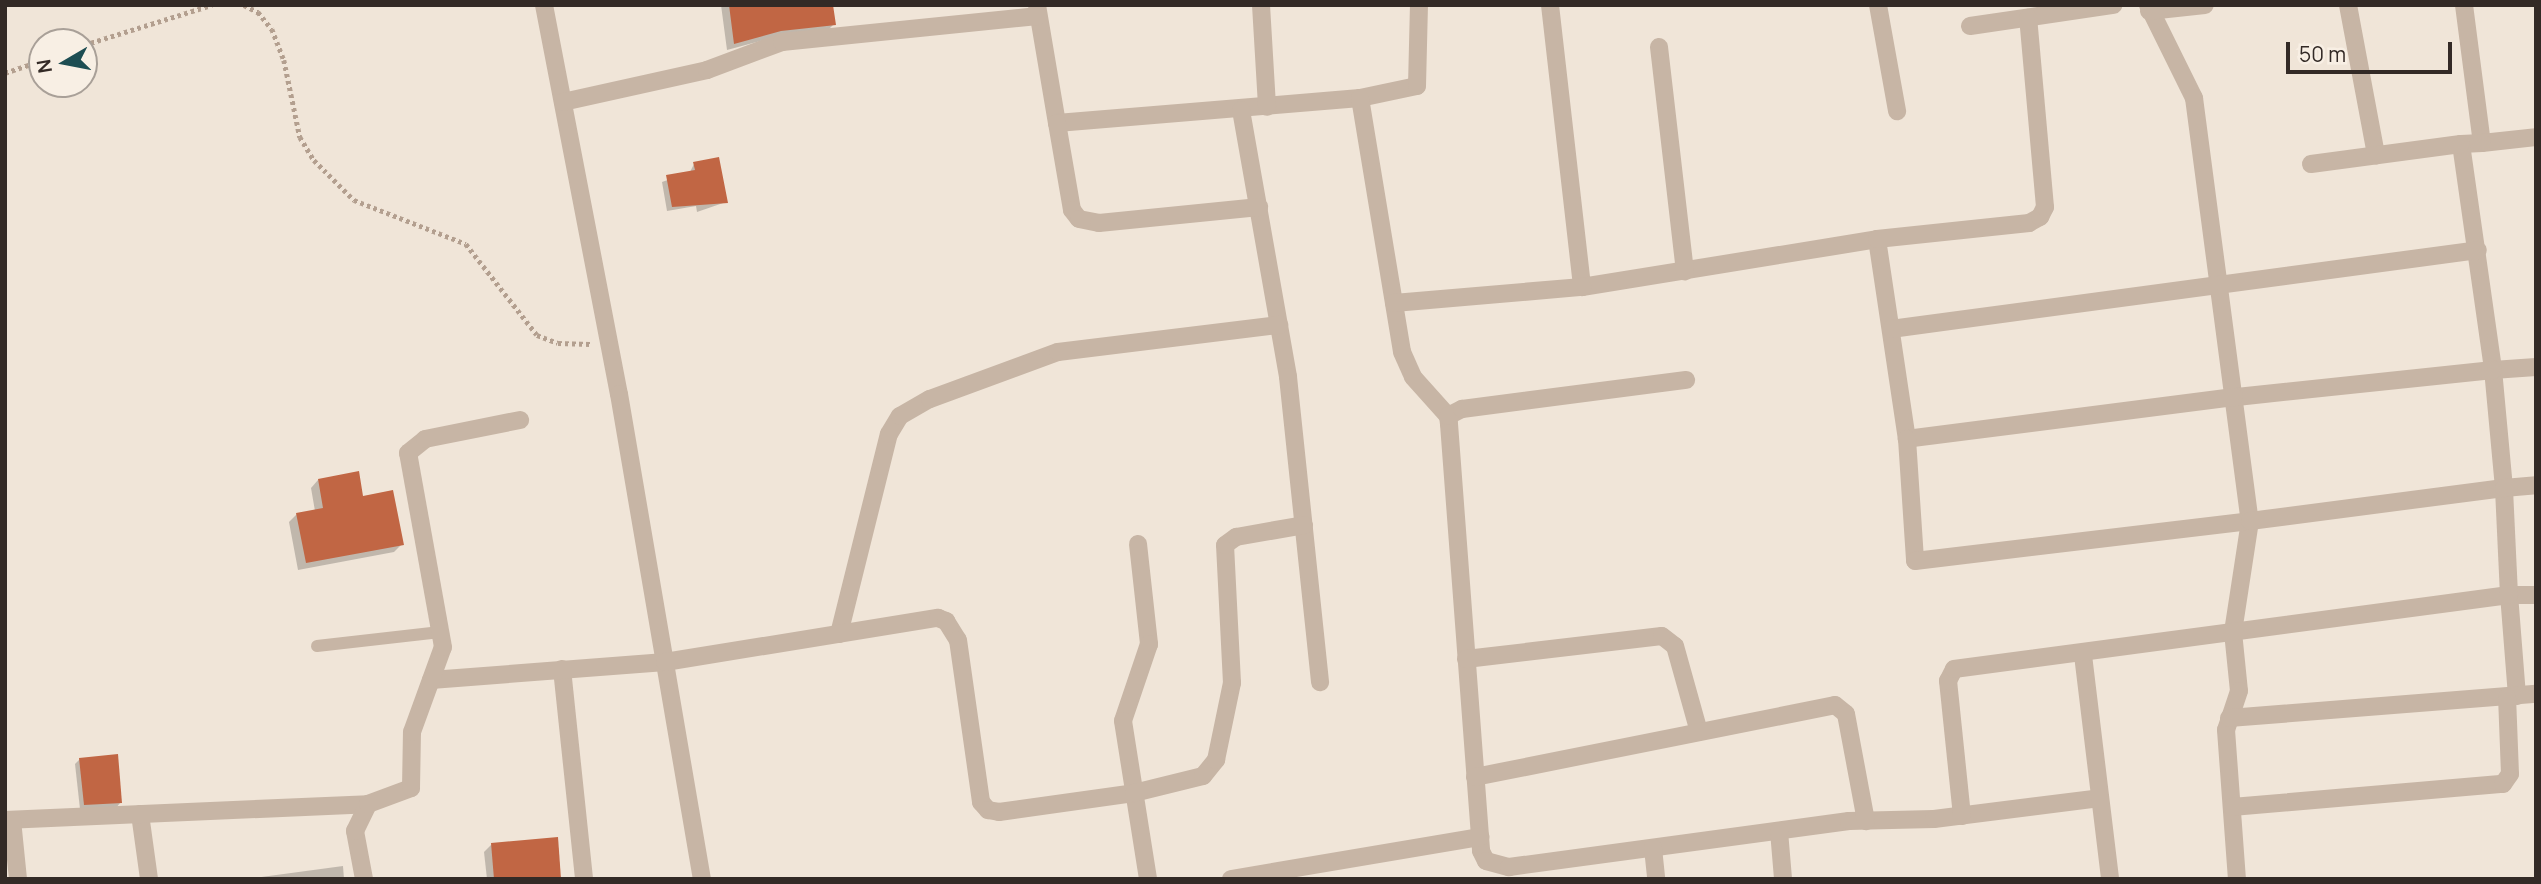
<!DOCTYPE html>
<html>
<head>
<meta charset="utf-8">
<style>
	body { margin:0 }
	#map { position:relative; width:2541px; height:884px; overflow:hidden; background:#f0e5d8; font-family:Manrope,sans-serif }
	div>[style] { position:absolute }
	.shadow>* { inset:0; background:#0003 }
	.building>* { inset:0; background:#c16644 }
	.path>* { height:4.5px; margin-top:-2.25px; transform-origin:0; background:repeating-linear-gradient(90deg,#b39f8f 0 3.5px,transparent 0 7px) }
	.lane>* { height:12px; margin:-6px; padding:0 6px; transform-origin:6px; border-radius:6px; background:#c7b5a5 }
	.street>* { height:18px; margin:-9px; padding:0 9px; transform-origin:9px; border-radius:9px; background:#c7b5a5 }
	span { translate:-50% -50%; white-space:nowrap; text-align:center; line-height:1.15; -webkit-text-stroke:7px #f8efe4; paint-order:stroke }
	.frame { position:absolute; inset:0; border:7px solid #332a26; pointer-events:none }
	.north { position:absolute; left:28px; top:28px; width:70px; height:70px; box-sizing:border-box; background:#f8efe4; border:2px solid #a9a098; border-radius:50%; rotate:260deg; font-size:19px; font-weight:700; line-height:28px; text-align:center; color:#332a26 }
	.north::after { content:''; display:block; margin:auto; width:24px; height:32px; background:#1d4d52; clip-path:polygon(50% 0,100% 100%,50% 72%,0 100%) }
	.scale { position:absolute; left:2286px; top:42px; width:166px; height:32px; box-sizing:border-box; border:4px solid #332a26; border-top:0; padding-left:9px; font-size:21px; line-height:24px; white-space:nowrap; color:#332a26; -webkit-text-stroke:5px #f8efe4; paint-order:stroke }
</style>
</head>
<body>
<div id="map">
	<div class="shadow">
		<div style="clip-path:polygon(721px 5px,832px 5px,834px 24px,826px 32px,771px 38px,727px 50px)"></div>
		<div style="clip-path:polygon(694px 164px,726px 202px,697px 212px,696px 206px,667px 211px,662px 182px,690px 172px)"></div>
		<div style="clip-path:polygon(318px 480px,362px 498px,402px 544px,394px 552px,298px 570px,289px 522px,297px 514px,315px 511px,311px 488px)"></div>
		<div style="clip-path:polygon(80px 759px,120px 803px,116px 808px,80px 809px,75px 764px)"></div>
		<div style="clip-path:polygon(492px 844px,560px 879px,487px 879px,484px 852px)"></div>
		<div style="clip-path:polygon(343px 866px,344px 879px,247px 879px)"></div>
	</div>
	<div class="building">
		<div style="clip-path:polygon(729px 5px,833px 5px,836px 25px,781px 31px,734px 44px)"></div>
		<div style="clip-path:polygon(719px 157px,728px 203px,672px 207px,666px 175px,695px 170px,693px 162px)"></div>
		<div style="clip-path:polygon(359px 471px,363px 496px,393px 490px,404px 545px,306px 563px,296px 513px,323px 508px,318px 479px)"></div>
		<div style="clip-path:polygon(118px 754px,122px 803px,84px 805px,79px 758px)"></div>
		<div style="clip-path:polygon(558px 837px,561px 879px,494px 879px,491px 843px)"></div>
	</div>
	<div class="path">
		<div style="left:244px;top:5px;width:16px;rotate:27deg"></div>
		<div style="left:258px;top:12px;width:22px;rotate:51deg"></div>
		<div style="left:272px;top:29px;width:33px;rotate:69deg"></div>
		<div style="left:284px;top:60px;width:79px;rotate:78.3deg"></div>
		<div style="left:300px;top:137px;width:27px;rotate:59deg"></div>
		<div style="left:314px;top:160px;width:57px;rotate:45deg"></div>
		<div style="left:354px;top:200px;width:120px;rotate:21.4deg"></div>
		<div style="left:466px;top:244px;width:115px;rotate:52deg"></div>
		<div style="left:537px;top:335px;width:22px;rotate:21deg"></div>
		<div style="left:558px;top:343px;width:32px;rotate:2deg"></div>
		<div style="left:84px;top:45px;width:134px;rotate:-17.4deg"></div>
		<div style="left:5px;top:73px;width:39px;rotate:-19deg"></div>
	</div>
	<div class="lane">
		<div style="left:317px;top:646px;width:124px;rotate:-6.5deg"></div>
	</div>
	<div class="street">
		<div style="left:544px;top:5px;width:396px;rotate:79.1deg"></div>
		<div style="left:619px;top:394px;width:492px;rotate:80.3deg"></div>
		<div style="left:1037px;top:5px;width:120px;rotate:80.4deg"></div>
		<div style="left:1057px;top:123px;width:304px;rotate:-4.7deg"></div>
		<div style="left:1360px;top:98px;width:58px;rotate:-11.9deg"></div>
		<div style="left:1417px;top:86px;width:81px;rotate:-88.6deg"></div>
		<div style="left:1261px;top:5px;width:102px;rotate:86.6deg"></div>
		<div style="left:1550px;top:5px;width:284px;rotate:83.5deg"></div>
		<div style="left:1582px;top:287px;width:299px;rotate:-9.2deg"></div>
		<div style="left:1877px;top:239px;width:202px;rotate:81.5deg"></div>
		<div style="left:1878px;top:5px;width:108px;rotate:79.8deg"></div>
		<div style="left:2148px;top:5px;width:104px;rotate:63.7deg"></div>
		<div style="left:2194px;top:98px;width:427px;rotate:82.5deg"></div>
		<div style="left:2250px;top:521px;width:112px;rotate:98.7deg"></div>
		<div style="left:2233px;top:632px;width:59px;rotate:84.2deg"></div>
		<div style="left:2239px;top:691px;width:41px;rotate:108.4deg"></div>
		<div style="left:2226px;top:730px;width:149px;rotate:85.8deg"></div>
		<div style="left:2348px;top:5px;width:153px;rotate:79.4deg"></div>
		<div style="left:2464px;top:5px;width:139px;rotate:82.6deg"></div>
		<div style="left:2482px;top:143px;width:54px;rotate:-6.3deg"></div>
		<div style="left:2149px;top:11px;width:56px;rotate:-6.1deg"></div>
		<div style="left:1970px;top:26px;width:145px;rotate:-8.4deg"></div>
		<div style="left:1659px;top:47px;width:226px;rotate:83.4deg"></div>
		<div style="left:1360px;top:98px;width:257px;rotate:80.6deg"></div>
		<div style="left:1402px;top:352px;width:27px;rotate:66deg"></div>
		<div style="left:1413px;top:377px;width:52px;rotate:48.1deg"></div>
		<div style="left:1448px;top:416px;width:8px;rotate:83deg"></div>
		<div style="left:1449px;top:424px;width:428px;rotate:85.7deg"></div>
		<div style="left:1481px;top:851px;width:11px;rotate:63deg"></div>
		<div style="left:1486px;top:861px;width:24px;rotate:15deg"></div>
		<div style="left:1509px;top:867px;width:343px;rotate:-7.7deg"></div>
		<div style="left:1849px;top:821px;width:85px;rotate:-1.3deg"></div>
		<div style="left:1934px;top:819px;width:167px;rotate:-7.2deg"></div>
		<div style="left:563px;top:102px;width:148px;rotate:-12.5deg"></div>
		<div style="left:707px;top:70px;width:80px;rotate:-20.5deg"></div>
		<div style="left:782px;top:42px;width:257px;rotate:-5.8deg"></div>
		<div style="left:1241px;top:110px;width:271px;rotate:80deg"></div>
		<div style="left:1288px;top:377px;width:307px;rotate:84deg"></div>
		<div style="left:1057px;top:123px;width:88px;rotate:80.2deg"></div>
		<div style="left:1072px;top:210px;width:11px;rotate:52deg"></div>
		<div style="left:1079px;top:219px;width:20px;rotate:11deg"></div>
		<div style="left:1099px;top:223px;width:161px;rotate:-5.7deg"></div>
		<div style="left:2482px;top:143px;width:21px;rotate:177deg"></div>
		<div style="left:2461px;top:144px;width:228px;rotate:81.9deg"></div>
		<div style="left:2493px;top:370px;width:43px;rotate:-4deg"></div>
		<div style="left:2311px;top:164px;width:151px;rotate:-7.6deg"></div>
		<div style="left:1877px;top:239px;width:153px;rotate:-6deg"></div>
		<div style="left:2029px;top:223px;width:13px;rotate:-29deg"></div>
		<div style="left:2040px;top:217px;width:11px;rotate:-63deg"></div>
		<div style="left:2045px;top:207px;width:190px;rotate:-95.1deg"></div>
		<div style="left:1394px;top:303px;width:189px;rotate:-4.9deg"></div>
		<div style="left:1891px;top:329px;width:592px;rotate:-7.66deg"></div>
		<div style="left:1448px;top:416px;width:16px;rotate:-27deg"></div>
		<div style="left:1462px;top:409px;width:226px;rotate:-7.4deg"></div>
		<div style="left:1138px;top:544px;width:101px;rotate:83.7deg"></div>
		<div style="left:1149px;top:644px;width:81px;rotate:108.7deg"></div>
		<div style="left:1123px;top:721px;width:160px;rotate:81deg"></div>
		<div style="left:839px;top:634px;width:206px;rotate:-76deg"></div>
		<div style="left:889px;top:434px;width:21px;rotate:-59deg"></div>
		<div style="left:900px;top:416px;width:34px;rotate:-30deg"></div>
		<div style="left:930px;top:399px;width:136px;rotate:-20.2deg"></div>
		<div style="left:1058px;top:352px;width:223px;rotate:-7deg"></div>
		<div style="left:2083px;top:655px;width:226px;rotate:83.1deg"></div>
		<div style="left:1466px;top:659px;width:197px;rotate:-6.7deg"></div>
		<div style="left:1662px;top:636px;width:16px;rotate:38deg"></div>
		<div style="left:1675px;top:646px;width:89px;rotate:74.4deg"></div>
		<div style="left:562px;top:669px;width:211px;rotate:84deg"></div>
		<div style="left:431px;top:680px;width:235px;rotate:-4.4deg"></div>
		<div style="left:665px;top:662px;width:277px;rotate:-9.2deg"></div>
		<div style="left:938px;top:618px;width:9px;rotate:21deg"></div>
		<div style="left:946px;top:621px;width:22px;rotate:58deg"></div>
		<div style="left:958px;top:640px;width:164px;rotate:81.9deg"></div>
		<div style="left:981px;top:802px;width:11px;rotate:49deg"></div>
		<div style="left:988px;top:810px;width:11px;rotate:10deg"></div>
		<div style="left:999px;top:812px;width:136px;rotate:-8deg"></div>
		<div style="left:1134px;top:793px;width:71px;rotate:-13.8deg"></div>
		<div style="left:1203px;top:776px;width:21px;rotate:-51deg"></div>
		<div style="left:1216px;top:760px;width:79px;rotate:-78.3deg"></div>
		<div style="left:1232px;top:683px;width:138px;rotate:-92.9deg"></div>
		<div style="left:1225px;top:545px;width:14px;rotate:-36deg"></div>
		<div style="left:1236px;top:537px;width:69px;rotate:-10deg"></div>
		<div style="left:2517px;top:696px;width:101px;rotate:-94.5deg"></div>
		<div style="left:2509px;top:595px;width:27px"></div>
		<div style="left:2229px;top:718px;width:308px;rotate:-4.5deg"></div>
		<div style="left:1475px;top:777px;width:367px;rotate:-11.3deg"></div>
		<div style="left:1835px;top:705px;width:14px;rotate:39deg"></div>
		<div style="left:1846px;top:714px;width:109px;rotate:79.4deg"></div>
		<div style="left:2232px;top:807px;width:272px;rotate:-4.9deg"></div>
		<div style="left:2503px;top:784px;width:12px;rotate:-55deg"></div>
		<div style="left:2510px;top:774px;width:77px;rotate:-92.2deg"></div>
		<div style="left:140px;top:814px;width:66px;rotate:82.1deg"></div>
		<div style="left:1962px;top:816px;width:136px;rotate:-95.9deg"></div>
		<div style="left:1948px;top:681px;width:13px;rotate:-63deg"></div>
		<div style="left:1954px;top:669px;width:560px;rotate:-7.59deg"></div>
		<div style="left:2509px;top:595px;width:107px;rotate:-92.7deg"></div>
		<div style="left:2504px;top:488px;width:119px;rotate:-95.3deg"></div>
		<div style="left:2493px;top:370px;width:260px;rotate:174deg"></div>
		<div style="left:2234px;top:397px;width:330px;rotate:172.7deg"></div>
		<div style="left:1907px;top:439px;width:122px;rotate:86.2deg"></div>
		<div style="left:1915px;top:561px;width:337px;rotate:-6.8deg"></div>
		<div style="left:2250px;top:521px;width:256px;rotate:-7.4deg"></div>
		<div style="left:2504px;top:488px;width:32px;rotate:-5deg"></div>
		<div style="left:5px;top:820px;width:363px;rotate:-2.5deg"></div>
		<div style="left:12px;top:820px;width:59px;rotate:84.2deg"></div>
		<div style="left:1779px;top:831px;width:48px;rotate:85.2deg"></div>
		<div style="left:1653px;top:848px;width:31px;rotate:84deg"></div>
		<div style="left:364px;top:879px;width:49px;rotate:-100.6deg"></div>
		<div style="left:355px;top:831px;width:30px;rotate:-64deg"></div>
		<div style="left:368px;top:804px;width:46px;rotate:-20.4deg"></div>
		<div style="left:411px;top:788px;width:56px;rotate:-89deg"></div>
		<div style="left:412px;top:732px;width:90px;rotate:-70deg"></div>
		<div style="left:443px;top:647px;width:197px;rotate:-100.2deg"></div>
		<div style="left:408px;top:453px;width:22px;rotate:-39deg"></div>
		<div style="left:425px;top:439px;width:97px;rotate:-11.3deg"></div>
		<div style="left:1231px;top:879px;width:253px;rotate:-9.6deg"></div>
	</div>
	<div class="frame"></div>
	<div class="north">N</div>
	<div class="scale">50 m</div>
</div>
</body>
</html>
